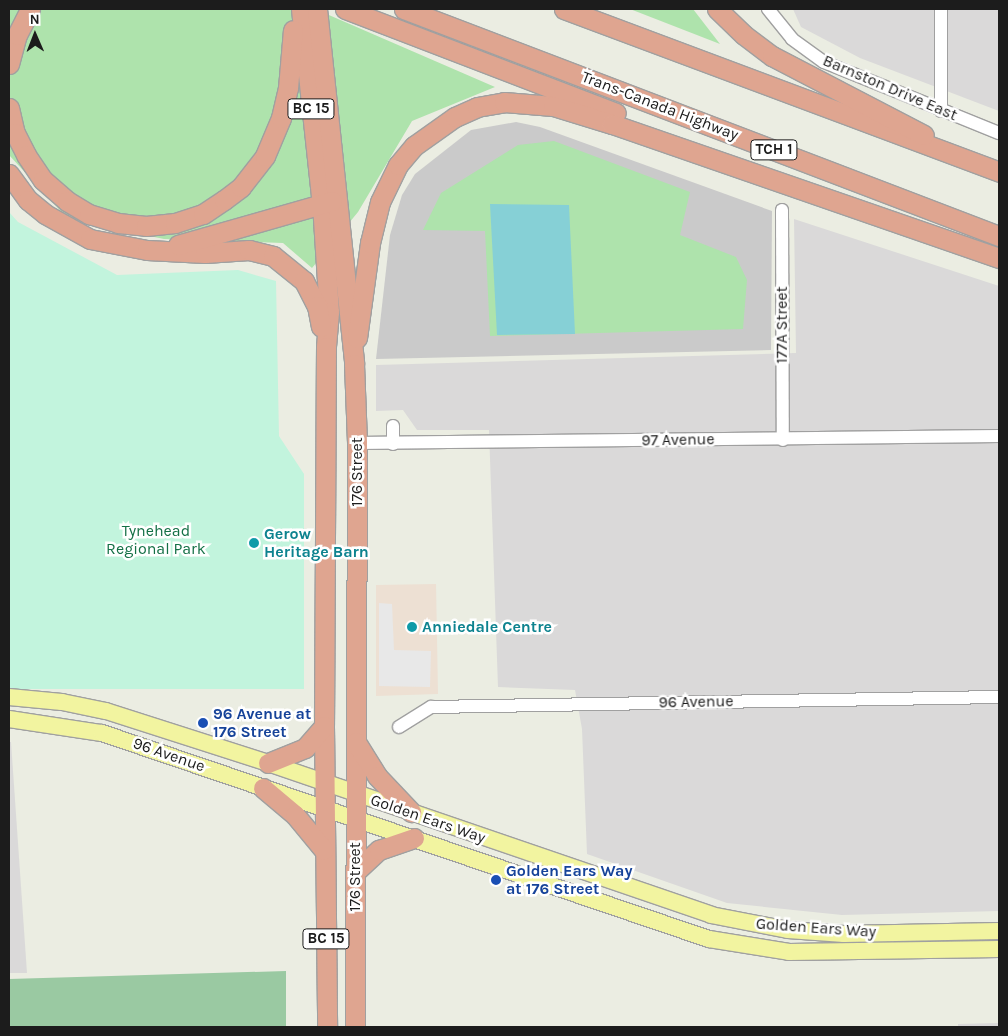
<!DOCTYPE html>
<html>
<head>
<meta charset="utf-8">
<style>
	body { margin:0 }
	#map { position:relative; width:1008px; height:1036px; overflow:hidden; background:#ebede2; font-family:Karla,sans-serif }
	div>[style] { position:absolute }
	.residential>* { inset:0; background:#dad9d9 }
	.commercial>* { inset:0; background:#ede0d3 }
	.religious>* { inset:0; background:#cacaca }
	.grass>* { inset:0; background:#aee3ac }
	.forest>* { inset:0; background:#9ac9a2 }
	.park>* { inset:0; background:#c2f4dd }
	.pitch>* { inset:0; background:#86d0d6 }
	.parking>* { inset:0; background:#e8e8e8 }
	.roads { filter:drop-shadow(1px 0 #a0a0a0) drop-shadow(-1px 0 #a0a0a0) drop-shadow(0 1px #a0a0a0) drop-shadow(0 -1px #a0a0a0) }
	.minor>* { height:12px; margin:-6px; padding:0 6px; transform-origin:6px; border-radius:6px; background:#fff }
	.major>* { height:16px; margin:-8px; padding:0 8px; transform-origin:8px; border-radius:8px; background:#f2f4a0 }
	.highway>* { height:19px; margin:-9.5px; padding:0 9.5px; transform-origin:9.5px; border-radius:9.5px; background:#dfa590 }
	.dots>* { width:14px; height:14px; translate:-50% -50%; box-sizing:border-box; border:2px solid #fff; border-radius:50% }
	span { translate:-50% -50%; white-space:nowrap; text-align:center; line-height:1.15; -webkit-text-stroke:5px #fff; paint-order:stroke }
	.shield-label span { padding:1px 4px; background:#fff; border:1px solid; border-radius:4px; -webkit-text-stroke-width:0 }
	.shield-label { font-size:15px; color:#1c1c1c; font-weight:700 }
	.street-label { font-size:16px; color:#1c1c1c }
	.park-label { font-size:16px; color:#147046 }
	.culture-label { font-size:16px; color:#0d838f; font-weight:700 }
	.left { translate:0 -50%; text-align:left }
	.transit-label { font-size:16px; color:#164399; font-weight:700 }
	.frame { position:absolute; inset:0; border:10px solid #1c1c1c; pointer-events:none }
	.north { position:absolute; left:10px; top:10px; width:50px; height:50px; -webkit-text-stroke:4px #fff; paint-order:stroke; rotate:359deg; font-size:14px; font-weight:700; line-height:20px; text-align:center; color:#1c1c1c }
	.north::after { content:''; display:block; margin:auto; width:18px; height:22px; background:#1c1c1c; clip-path:polygon(50% 0,100% 100%,50% 72%,0 100%) }
</style>
</head>
<body>
<div id="map">
	<div class="residential">
		<div style="clip-path:polygon(793px 9px,999px 9px,999px 111px,860px 58px,801px 27px)"></div>
		<div style="clip-path:polygon(794px 219px,999px 286px,999px 911px,842px 915px,727px 903px,587px 854px,582px 729px,575px 690px,498px 687px,489px 430px,417px 430px,403px 410px,376px 411px,376px 365px,796px 353px)"></div>
		<div style="clip-path:polygon(9px 742px,11px 742px,27px 973px,9px 973px)"></div>
		<div style="clip-path:polygon(999px 1023px,999px 1027px,958px 1027px,958px 1024px)"></div>
	</div>
	<div class="commercial">
		<div style="clip-path:polygon(436px 584px,438px 694px,376px 696px,376px 585px)"></div>
	</div>
	<div class="religious">
		<div style="clip-path:polygon(516px 122px,540px 127px,772px 211px,771px 350px,376px 359px,390px 235px,402px 195px,415px 174px,471px 130px)"></div>
	</div>
	<div class="grass">
		<div style="clip-path:polygon(9px 9px,315px 9px,495px 87px,412px 121px,358px 212px,312px 268px,283px 243px,164px 239px,68px 219px,9px 155px)"></div>
		<div style="clip-path:polygon(630px 9px,693px 9px,720px 44px)"></div>
		<div style="clip-path:polygon(554px 141px,690px 192px,680px 235px,736px 257px,747px 280px,743px 329px,490px 336px,485px 231px,423px 230px,441px 193px,518px 145px)"></div>
	</div>
	<div class="forest">
		<div style="clip-path:polygon(286px 971px,286px 1027px,9px 1027px,9px 979px)"></div>
	</div>
	<div class="park">
		<div style="clip-path:polygon(9px 212px,18px 222px,117px 275px,238px 270px,276px 281px,279px 436px,304px 474px,304px 689px,9px 689px)"></div>
	</div>
	<div class="pitch">
		<div style="clip-path:polygon(490px 204px,569px 205px,575px 334px,497px 335px)"></div>
	</div>
	<div class="parking">
		<div style="clip-path:polygon(379px 603px,392px 604px,394px 650px,431px 651px,430px 687px,379px 686px)"></div>
	</div>
	<div class="roads">
		<div class="minor">
			<div style="left:768px;top:9px;width:38px;rotate:51deg"></div>
			<div style="left:792px;top:39px;width:39px;rotate:36deg"></div>
			<div style="left:824px;top:62px;width:189px;rotate:22.1deg"></div>
			<div style="left:941px;top:9px;width:102px;rotate:90deg"></div>
			<div style="left:782px;top:210px;width:230px;rotate:89.8deg"></div>
			<div style="left:393px;top:426px;width:18px;rotate:90deg"></div>
			<div style="left:357px;top:443px;width:642px;rotate:-0.62deg"></div>
			<div style="left:399px;top:727px;width:38px;rotate:-32deg"></div>
			<div style="left:431px;top:707px;width:568px;rotate:-1.01deg"></div>
		</div>
		<div class="major">
			<div style="left:9px;top:697px;width:53px;rotate:5.4deg"></div>
			<div style="left:62px;top:702px;width:45px;rotate:11.6deg"></div>
			<div style="left:106px;top:711px;width:170px;rotate:17.8deg"></div>
			<div style="left:268px;top:763px;width:468px;rotate:18.9deg"></div>
			<div style="left:711px;top:915px;width:78px;rotate:11deg"></div>
			<div style="left:788px;top:930px;width:56px;rotate:4.1deg"></div>
			<div style="left:844px;top:934px;width:155px;rotate:-1.1deg"></div>
			<div style="left:9px;top:719px;width:94px;rotate:8.6deg"></div>
			<div style="left:102px;top:733px;width:641px;rotate:18.75deg"></div>
			<div style="left:709px;top:939px;width:81px;rotate:9.2deg"></div>
			<div style="left:789px;top:952px;width:210px;rotate:-0.8deg"></div>
		</div>
		<div class="highway">
			<div style="left:301px;top:9px;width:196px;rotate:83.9deg"></div>
			<div style="left:322px;top:204px;width:108px;rotate:86.3deg"></div>
			<div style="left:329px;top:312px;width:35px;rotate:95deg"></div>
			<div style="left:326px;top:347px;width:379px;rotate:90.3deg"></div>
			<div style="left:324px;top:726px;width:301px;rotate:89.4deg"></div>
			<div style="left:317px;top:9px;width:357px;rotate:84deg"></div>
			<div style="left:354px;top:364px;width:79px;rotate:87.8deg"></div>
			<div style="left:357px;top:443px;width:584px;rotate:90.2deg"></div>
			<div style="left:345px;top:9px;width:290px;rotate:21deg"></div>
			<div style="left:404px;top:9px;width:637px;rotate:20.88deg"></div>
			<div style="left:564px;top:9px;width:465px;rotate:20.5deg"></div>
			<div style="left:717px;top:9px;width:37px;rotate:44deg"></div>
			<div style="left:744px;top:35px;width:35px;rotate:37deg"></div>
			<div style="left:772px;top:56px;width:171px;rotate:27.5deg"></div>
			<div style="left:9px;top:64px;width:30px;rotate:-75deg"></div>
			<div style="left:17px;top:35px;width:29px;rotate:-63deg"></div>
			<div style="left:9px;top:108px;width:26px;rotate:77deg"></div>
			<div style="left:15px;top:133px;width:25px;rotate:63deg"></div>
			<div style="left:26px;top:155px;width:30px;rotate:56deg"></div>
			<div style="left:43px;top:180px;width:32px;rotate:41deg"></div>
			<div style="left:67px;top:201px;width:26px;rotate:31deg"></div>
			<div style="left:89px;top:214px;width:30px;rotate:17deg"></div>
			<div style="left:118px;top:223px;width:28px;rotate:6deg"></div>
			<div style="left:146px;top:226px;width:29px;rotate:-6deg"></div>
			<div style="left:175px;top:223px;width:29px;rotate:-18deg"></div>
			<div style="left:203px;top:214px;width:25px;rotate:-34deg"></div>
			<div style="left:224px;top:200px;width:21px;rotate:-37deg"></div>
			<div style="left:241px;top:187px;width:39px;rotate:-52deg"></div>
			<div style="left:265px;top:156px;width:41px;rotate:-67.2deg"></div>
			<div style="left:281px;top:118px;width:31px;rotate:-77deg"></div>
			<div style="left:288px;top:88px;width:58px;rotate:-85.1deg"></div>
			<div style="left:9px;top:174px;width:32px;rotate:54deg"></div>
			<div style="left:28px;top:200px;width:22px;rotate:39deg"></div>
			<div style="left:45px;top:214px;width:51px;rotate:29.1deg"></div>
			<div style="left:90px;top:239px;width:58px;rotate:10.9deg"></div>
			<div style="left:147px;top:250px;width:58px;rotate:3deg"></div>
			<div style="left:205px;top:253px;width:44px;rotate:-3.9deg"></div>
			<div style="left:249px;top:250px;width:25px;rotate:14deg"></div>
			<div style="left:273px;top:256px;width:40px;rotate:39deg"></div>
			<div style="left:304px;top:281px;width:28px;rotate:63deg"></div>
			<div style="left:317px;top:306px;width:21px;rotate:79deg"></div>
			<div style="left:178px;top:245px;width:160px;rotate:-15.9deg"></div>
			<div style="left:357px;top:338px;width:96px;rotate:-82.2deg"></div>
			<div style="left:370px;top:243px;width:42px;rotate:-76.3deg"></div>
			<div style="left:380px;top:202px;width:41px;rotate:-64.1deg"></div>
			<div style="left:398px;top:165px;width:25px;rotate:-50deg"></div>
			<div style="left:414px;top:146px;width:50px;rotate:-35.3deg"></div>
			<div style="left:455px;top:117px;width:24px;rotate:-24deg"></div>
			<div style="left:477px;top:107px;width:27px;rotate:-10deg"></div>
			<div style="left:504px;top:102px;width:49px;rotate:4.7deg"></div>
			<div style="left:553px;top:106px;width:62px;rotate:17deg"></div>
			<div style="left:612px;top:124px;width:410px;rotate:19.1deg"></div>
			<div style="left:356px;top:742px;width:40px;rotate:58deg"></div>
			<div style="left:377px;top:776px;width:50px;rotate:46.6deg"></div>
			<div style="left:268px;top:763px;width:40px;rotate:-22deg"></div>
			<div style="left:305px;top:748px;width:29px;rotate:-49deg"></div>
			<div style="left:263px;top:788px;width:42px;rotate:40.2deg"></div>
			<div style="left:295px;top:815px;width:45px;rotate:50.4deg"></div>
			<div style="left:355px;top:872px;width:33px;rotate:-43deg"></div>
			<div style="left:379px;top:850px;width:37px;rotate:-19deg"></div>
		</div>
	</div>
	<div class="dots">
		<div style="left:254px;top:543px;background:#0f9aa8"></div>
		<div style="left:412px;top:627px;background:#0f9aa8"></div>
		<div style="left:203px;top:723px;background:#1a4fb4"></div>
		<div style="left:496px;top:880px;background:#1a4fb4"></div>
	</div>
	<div class="shield-label">
		<span style="left:311px;top:109px">BC 15</span>
		<span style="left:774px;top:150px">TCH 1</span>
		<span style="left:326px;top:939px">BC 15</span>
	</div>
	<div class="street-label">
		<span style="left:890px;top:88px;rotate:23deg">Barnston Drive East</span>
		<span style="left:660px;top:106px;rotate:21deg">Trans-Canada Highway</span>
		<span style="left:782px;top:325px;rotate:-90deg">177A Street</span>
		<span style="left:678px;top:440px;rotate:-1deg">97 Avenue</span>
		<span style="left:357px;top:472px;rotate:-90deg">176 Street</span>
		<span style="left:696px;top:702px;rotate:-1deg">96 Avenue</span>
		<span style="left:169px;top:755px;rotate:19deg">96 Avenue</span>
		<span style="left:428px;top:819px;rotate:19deg">Golden Ears Way</span>
		<span style="left:355px;top:877px;rotate:-90deg">176 Street</span>
		<span style="left:816px;top:928px;rotate:4deg">Golden Ears Way</span>
	</div>
	<div class="park-label">
		<span style="left:156px;top:540px">Tynehead<br>Regional Park</span>
	</div>
	<div class="culture-label">
		<span class="left" style="left:264px;top:543px">Gerow<br>Heritage Barn</span>
		<span class="left" style="left:422px;top:627px">Anniedale Centre</span>
	</div>
	<div class="transit-label">
		<span class="left" style="left:213px;top:723px">96 Avenue at<br>176 Street</span>
		<span class="left" style="left:506px;top:880px">Golden Ears Way<br>at 176 Street</span>
	</div>
	<div class="frame"></div>
	<div class="north">N</div>
</div>
</body>
</html>
